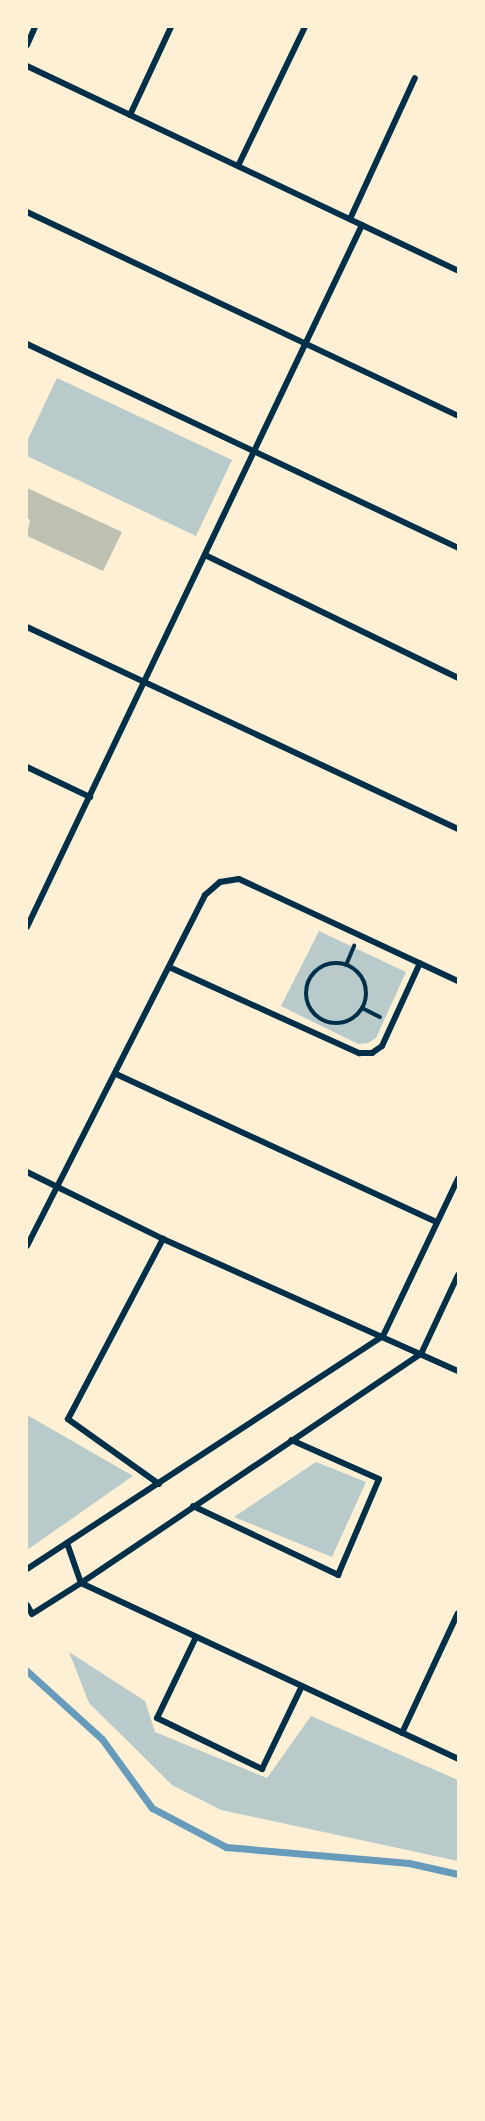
<!DOCTYPE html>
<html>
<head>
<meta charset="utf-8">
<style>
	body { margin:0 }
	#map { position:relative; width:485px; height:2121px; overflow:hidden; background:#fdf0d5; font-family:"Varela Round",sans-serif }
	div>[style] { position:absolute }
	.green>* { inset:0; background:#b9caca }
	.stream>* { height:7px; margin:-3.5px; padding:0 3.5px; transform-origin:3.5px; border-radius:3.5px; background:#669bbc }
	.building>* { inset:0; background:#bec0b2 }
	.path>* { height:4px; margin:-2px; padding:0 2px; transform-origin:2px; border-radius:2px; background:#003049 }
	.path>.ring { margin:-2px; padding:0; box-sizing:content-box; background:none; border:4px solid #003049; border-radius:50% }
	.minor>* { height:6px; margin:-3px; padding:0 3px; transform-origin:3px; border-radius:3px; background:#003049 }
	span { translate:-50% -50%; white-space:nowrap; text-align:center; line-height:1.15; -webkit-text-stroke:4.5px #fdf0d5; paint-order:stroke }
	.frame { position:absolute; inset:0; border:28px solid #fdf0d5; pointer-events:none }
</style>
</head>
<body>
<div id="map">
	<div class="green">
		<div style="clip-path:polygon(57px 378px,232px 460px,196px 536px,27px 456px,27px 441px)"></div>
		<div style="clip-path:polygon(319px 931px,406px 972px,376px 1038px,368px 1043px,358px 1044px,281px 1006px)"></div>
		<div style="clip-path:polygon(27px 1415px,133px 1476px,27px 1550px)"></div>
		<div style="clip-path:polygon(316px 1462px,366px 1482px,332px 1557px,234px 1517px)"></div>
		<div style="clip-path:polygon(69px 1652px,145px 1701px,155px 1732px,267px 1778px,311px 1716px,458px 1780px,458px 1861px,221px 1810px,172px 1785px,89px 1703px)"></div>
	</div>
	<div class="stream">
		<div style="left:27px;top:1671px;width:101px;rotate:42.2deg"></div>
		<div style="left:102px;top:1739px;width:85px;rotate:54.1deg"></div>
		<div style="left:152px;top:1808px;width:84px;rotate:27.8deg"></div>
		<div style="left:226px;top:1847px;width:184px;rotate:5deg"></div>
		<div style="left:409px;top:1863px;width:50px;rotate:12.7deg"></div>
	</div>
	<div class="building">
		<div style="clip-path:polygon(27px 488px,122px 532px,103px 571px,27px 536px,30px 520px,27px 518px)"></div>
	</div>
	<div class="path">
		<div class="ring" style="left:306px;top:963px;width:56px;height:56px"></div>
		<div style="left:346px;top:965px;width:21px;rotate:-67deg"></div>
		<div style="left:362px;top:1008px;width:20px;rotate:27deg"></div>
	</div>
	<div class="minor">
		<div style="left:27px;top:45px;width:20px;rotate:-66deg"></div>
		<div style="left:27px;top:66px;width:477px;rotate:25.4deg"></div>
		<div style="left:130px;top:115px;width:97px;rotate:-65deg"></div>
		<div style="left:238px;top:166px;width:154px;rotate:-64.3deg"></div>
		<div style="left:27px;top:212px;width:477px;rotate:25.3deg"></div>
		<div style="left:350px;top:219px;width:155px;rotate:-65.3deg"></div>
		<div style="left:27px;top:344px;width:477px;rotate:25.3deg"></div>
		<div style="left:205px;top:555px;width:281px;rotate:25.9deg"></div>
		<div style="left:27px;top:627px;width:476px;rotate:25.1deg"></div>
		<div style="left:27px;top:767px;width:70px;rotate:25.5deg"></div>
		<div style="left:27px;top:927px;width:778px;rotate:-64.49deg"></div>
		<div style="left:169px;top:967px;width:209px;rotate:24.4deg"></div>
		<div style="left:359px;top:1053px;width:13px"></div>
		<div style="left:372px;top:1053px;width:12px;rotate:-35deg"></div>
		<div style="left:382px;top:1046px;width:91px;rotate:-65.4deg"></div>
		<div style="left:116px;top:1074px;width:353px;rotate:24.8deg"></div>
		<div style="left:27px;top:1172px;width:152px;rotate:26.2deg"></div>
		<div style="left:163px;top:1239px;width:323px;rotate:24.1deg"></div>
		<div style="left:27px;top:1246px;width:394px;rotate:-63.1deg"></div>
		<div style="left:205px;top:895px;width:20px;rotate:-41deg"></div>
		<div style="left:220px;top:882px;width:19px;rotate:-9deg"></div>
		<div style="left:239px;top:879px;width:242px;rotate:25deg"></div>
		<div style="left:159px;top:1484px;width:112px;rotate:-144.5deg"></div>
		<div style="left:68px;top:1419px;width:204px;rotate:-62.2deg"></div>
		<div style="left:193px;top:1506px;width:161px;rotate:25.4deg"></div>
		<div style="left:338px;top:1575px;width:104px;rotate:-66.9deg"></div>
		<div style="left:379px;top:1479px;width:96px;rotate:-156.1deg"></div>
		<div style="left:67px;top:1543px;width:42px;rotate:70.7deg"></div>
		<div style="left:81px;top:1583px;width:416px;rotate:25deg"></div>
		<div style="left:27px;top:1569px;width:425px;rotate:-33.2deg"></div>
		<div style="left:383px;top:1336px;width:174px;rotate:-64.5deg"></div>
		<div style="left:27px;top:1605px;width:10px;rotate:61deg"></div>
		<div style="left:32px;top:1614px;width:58px;rotate:-32.3deg"></div>
		<div style="left:81px;top:1583px;width:410px;rotate:-34deg"></div>
		<div style="left:421px;top:1354px;width:87px;rotate:-64.9deg"></div>
		<div style="left:196px;top:1637px;width:90px;rotate:115.7deg"></div>
		<div style="left:157px;top:1718px;width:117px;rotate:25.9deg"></div>
		<div style="left:262px;top:1769px;width:92px;rotate:-64.3deg"></div>
		<div style="left:402px;top:1733px;width:132px;rotate:-65deg"></div>
	</div>
	<div class="frame"></div>
</div>
</body>
</html>
